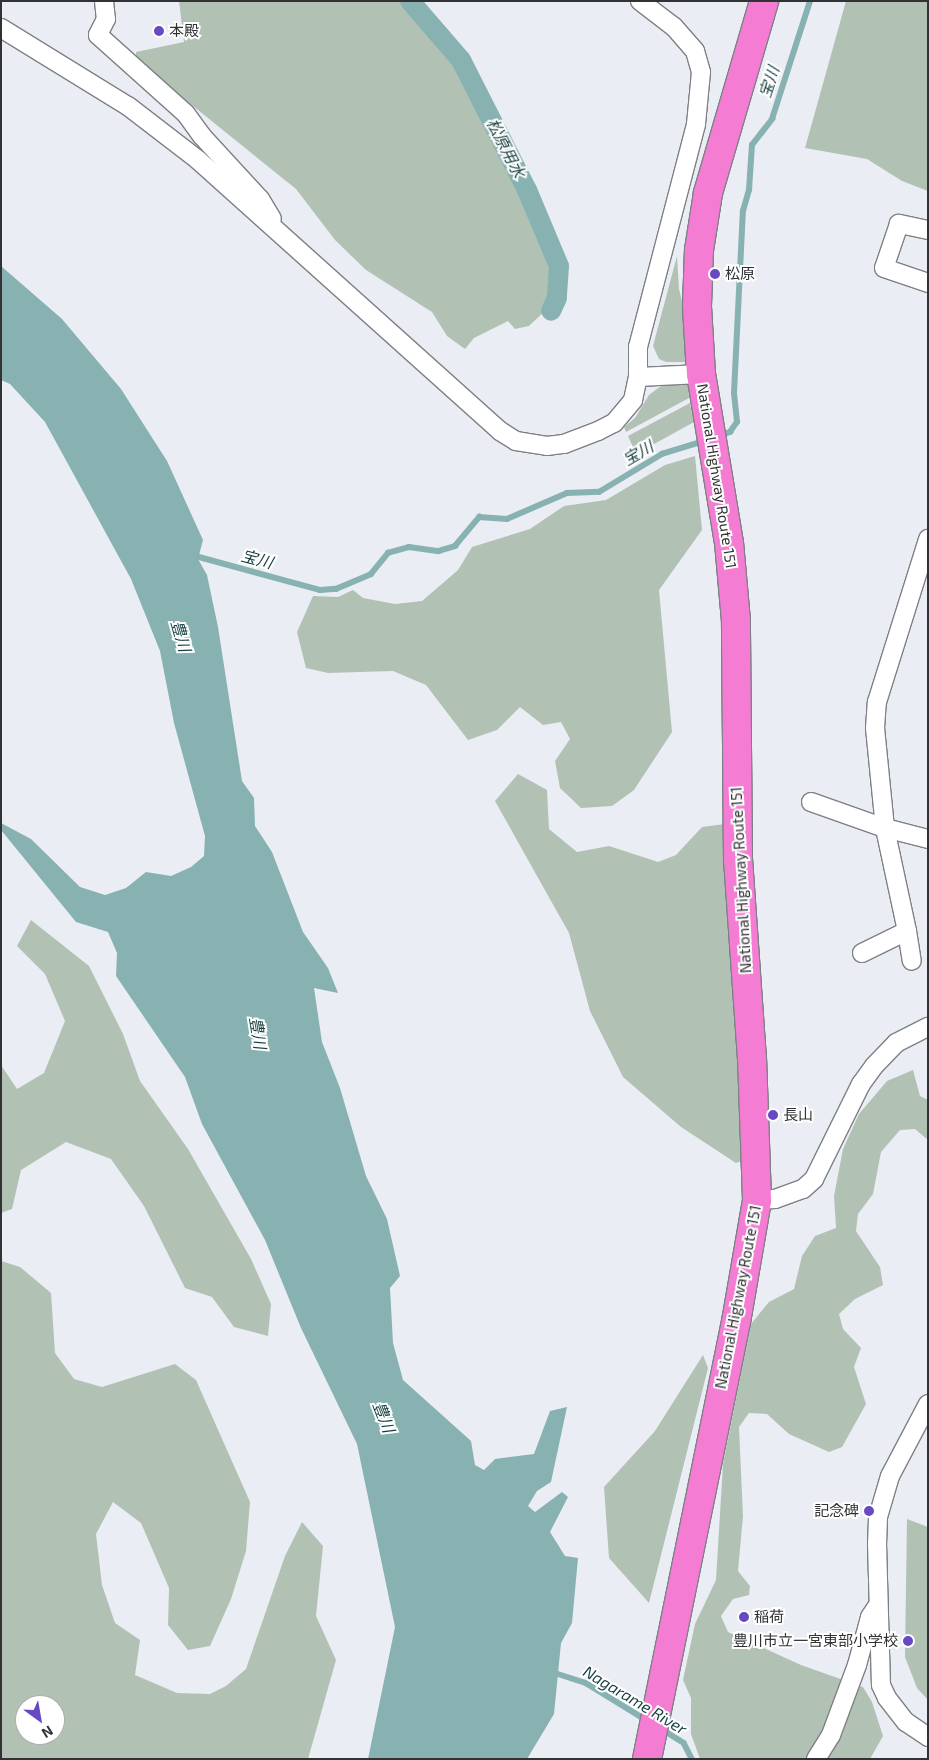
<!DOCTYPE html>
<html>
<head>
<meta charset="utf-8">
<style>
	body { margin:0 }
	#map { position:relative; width:929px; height:1760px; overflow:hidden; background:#eaedf3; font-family:"Exo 2","Noto Sans JP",sans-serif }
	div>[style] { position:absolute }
	.green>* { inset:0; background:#b1c2b4 }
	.water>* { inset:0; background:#88b2b2 }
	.stream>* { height:5.5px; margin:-2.75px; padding:0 2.75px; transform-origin:2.75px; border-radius:2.75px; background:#88b2b2 }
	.canal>* { height:20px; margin:-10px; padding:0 10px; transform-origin:10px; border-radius:10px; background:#88b2b2 }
	.roads { filter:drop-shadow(1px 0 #7e8086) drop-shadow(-1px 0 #7e8086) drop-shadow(0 1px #7e8086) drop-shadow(0 -1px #7e8086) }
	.street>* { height:18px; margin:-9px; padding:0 9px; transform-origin:9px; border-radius:9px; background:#fff }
	.highway>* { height:28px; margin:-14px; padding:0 14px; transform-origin:14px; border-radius:14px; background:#f47cd3 }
	.dots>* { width:14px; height:14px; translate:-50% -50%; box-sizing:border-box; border:2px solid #fff; border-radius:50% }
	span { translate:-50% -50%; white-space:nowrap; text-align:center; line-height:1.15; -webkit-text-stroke:4px #fff; paint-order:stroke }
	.poi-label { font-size:15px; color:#303234 }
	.left { translate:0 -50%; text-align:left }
	.right { translate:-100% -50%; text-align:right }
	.street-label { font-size:15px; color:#303234 }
	.water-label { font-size:16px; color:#153e3e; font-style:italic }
	.frame { position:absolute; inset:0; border:2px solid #303234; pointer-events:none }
	.north { position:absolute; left:15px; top:1695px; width:50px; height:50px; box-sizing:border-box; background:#fff; border:1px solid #acadae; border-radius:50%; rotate:148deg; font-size:14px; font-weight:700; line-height:20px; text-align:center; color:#303234 }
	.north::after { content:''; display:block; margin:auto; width:18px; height:22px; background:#6749c2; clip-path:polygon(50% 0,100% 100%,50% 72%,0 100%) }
</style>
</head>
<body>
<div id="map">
	<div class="green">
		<div style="clip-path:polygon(179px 1px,408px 1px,460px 62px,526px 192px,558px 268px,554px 299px,547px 309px,529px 326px,515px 329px,508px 321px,474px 338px,465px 349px,447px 336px,432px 312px,366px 270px,335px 240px,296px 189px,136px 60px,136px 52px,184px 42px)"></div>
		<div style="clip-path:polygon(846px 1px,928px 1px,928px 191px,902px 181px,867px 159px,805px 148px)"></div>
		<div style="clip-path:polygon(677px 256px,679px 289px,695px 355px,689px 362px,666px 362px,659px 359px,653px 346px)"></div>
		<div style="clip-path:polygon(662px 385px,688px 385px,689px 398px,626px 432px,624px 427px,635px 418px,649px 395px)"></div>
		<div style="clip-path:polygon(690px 403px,694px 422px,636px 454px,628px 436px)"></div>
		<div style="clip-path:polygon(695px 456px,702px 530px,659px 590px,672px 732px,634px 790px,612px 806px,581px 808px,560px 788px,555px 761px,570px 739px,561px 722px,543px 725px,520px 707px,497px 730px,468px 740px,426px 685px,393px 671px,328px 673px,306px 668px,297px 632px,313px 596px,338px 597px,353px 590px,363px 598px,395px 604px,422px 601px,458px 570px,472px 547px,530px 529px,564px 506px,606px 500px,665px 465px)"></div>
		<div style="clip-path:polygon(518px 774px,547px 790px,549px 829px,577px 852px,609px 846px,658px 862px,676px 855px,702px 827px,725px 824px,755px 1156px,736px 1163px,681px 1127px,623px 1077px,590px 1011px,569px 933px,495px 801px)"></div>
		<div style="clip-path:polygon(31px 920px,89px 966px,123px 1034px,140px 1081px,188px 1149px,251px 1259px,271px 1304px,268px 1336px,234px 1327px,212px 1297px,185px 1288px,144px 1206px,111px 1159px,66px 1142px,21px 1170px,12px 1209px,1px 1213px,1px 1065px,17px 1089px,44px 1073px,65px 1021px,45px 974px,17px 946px)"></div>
		<div style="clip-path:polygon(913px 1070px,920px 1096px,928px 1100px,928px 1140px,915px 1129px,900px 1130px,881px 1152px,873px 1194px,858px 1214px,856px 1231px,880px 1267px,883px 1285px,855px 1299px,839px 1314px,843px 1329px,861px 1348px,854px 1367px,866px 1404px,842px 1447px,829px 1452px,789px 1434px,767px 1414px,749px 1413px,739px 1427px,743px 1516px,738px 1571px,750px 1586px,749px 1595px,733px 1599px,721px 1616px,728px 1632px,801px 1665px,863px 1687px,872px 1702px,883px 1736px,870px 1759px,700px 1759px,691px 1734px,691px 1698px,683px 1680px,695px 1624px,716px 1580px,723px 1464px,751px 1324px,769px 1302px,794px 1289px,802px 1256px,815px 1236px,836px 1228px,834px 1196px,843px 1149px,859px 1114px,887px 1081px)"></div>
		<div style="clip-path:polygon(evenodd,1px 1261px,20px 1267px,51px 1293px,55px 1353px,74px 1379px,102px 1387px,175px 1364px,196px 1380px,250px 1502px,246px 1551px,231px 1599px,210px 1646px,188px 1650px,168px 1625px,169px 1588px,141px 1523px,113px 1502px,96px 1534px,102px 1585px,115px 1623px,140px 1640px,135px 1675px,177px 1693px,210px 1694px,226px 1686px,246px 1669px,285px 1556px,302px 1522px,323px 1546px,316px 1616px,336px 1660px,308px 1759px,1px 1759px,1px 1261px,25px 1705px,55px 1705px,55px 1735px,25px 1735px,25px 1705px)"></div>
		<div style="clip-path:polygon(703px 1355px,708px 1368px,649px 1603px,609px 1558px,604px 1487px,655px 1431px)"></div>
		<div style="clip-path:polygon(907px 1519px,928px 1527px,928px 1700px,917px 1688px,905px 1657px)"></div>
	</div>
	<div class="water">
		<div style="clip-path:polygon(1px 266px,62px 319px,121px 389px,167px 461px,203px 540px,198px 559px,207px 575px,218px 627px,242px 781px,254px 798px,255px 826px,272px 852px,303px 932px,328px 968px,338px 993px,314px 988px,322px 1042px,340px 1088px,366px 1176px,387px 1219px,400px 1276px,390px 1288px,393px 1343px,403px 1380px,471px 1441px,475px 1465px,484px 1470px,495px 1459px,534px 1454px,550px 1411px,567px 1407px,551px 1482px,537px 1491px,528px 1506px,535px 1512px,562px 1492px,568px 1497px,550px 1532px,565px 1556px,578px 1558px,572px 1623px,561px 1643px,554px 1714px,527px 1759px,368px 1759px,395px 1627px,357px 1444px,301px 1328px,265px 1240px,202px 1124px,185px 1077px,116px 976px,117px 953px,108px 932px,76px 922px,1px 830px,1px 823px,31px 839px,80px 887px,105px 895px,126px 888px,146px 872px,171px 876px,191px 867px,204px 856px,205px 836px,174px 723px,160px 651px,131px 579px,45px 422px,10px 384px,1px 380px)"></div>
	</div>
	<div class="stream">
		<div style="left:719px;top:436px;width:12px;rotate:-20deg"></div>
		<div style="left:730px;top:432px;width:12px;rotate:-55deg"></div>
		<div style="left:737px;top:422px;width:29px;rotate:-96deg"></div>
		<div style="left:734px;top:393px;width:182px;rotate:-87.2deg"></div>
		<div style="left:743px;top:211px;width:22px;rotate:-74deg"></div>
		<div style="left:749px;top:190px;width:45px;rotate:-86.2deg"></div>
		<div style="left:752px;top:145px;width:33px;rotate:-52deg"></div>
		<div style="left:772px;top:119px;width:124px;rotate:-72.1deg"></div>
		<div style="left:192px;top:555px;width:133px;rotate:15.3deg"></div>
		<div style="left:320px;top:590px;width:16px;rotate:-4deg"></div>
		<div style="left:336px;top:589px;width:38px;rotate:-23deg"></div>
		<div style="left:371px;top:574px;width:27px;rotate:-51deg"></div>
		<div style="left:388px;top:553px;width:22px;rotate:-16deg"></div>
		<div style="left:409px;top:547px;width:30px;rotate:8deg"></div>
		<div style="left:439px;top:551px;width:17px;rotate:-17deg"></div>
		<div style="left:455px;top:546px;width:38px;rotate:-50deg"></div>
		<div style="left:479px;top:517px;width:28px;rotate:4deg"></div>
		<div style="left:507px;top:519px;width:65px;rotate:-23.4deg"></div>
		<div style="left:567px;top:493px;width:32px;rotate:-2deg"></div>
		<div style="left:599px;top:492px;width:74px;rotate:-31.1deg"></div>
		<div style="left:662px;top:454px;width:44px;rotate:-17.2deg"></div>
		<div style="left:552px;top:1672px;width:36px;rotate:18deg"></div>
		<div style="left:586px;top:1683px;width:73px;rotate:31.5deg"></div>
		<div style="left:660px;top:1728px;width:28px;rotate:32deg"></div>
		<div style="left:684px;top:1743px;width:18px;rotate:63deg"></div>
	</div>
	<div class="canal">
		<div style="left:410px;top:1px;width:78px;rotate:49.2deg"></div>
		<div style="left:461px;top:60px;width:146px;rotate:63.1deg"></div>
		<div style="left:527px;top:190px;width:82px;rotate:67.2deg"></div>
		<div style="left:559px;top:266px;width:32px;rotate:94deg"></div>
		<div style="left:557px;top:298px;width:14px;rotate:115deg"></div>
	</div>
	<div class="roads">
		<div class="street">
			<div style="left:104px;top:1px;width:18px;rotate:84deg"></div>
			<div style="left:106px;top:19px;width:18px;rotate:117deg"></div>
			<div style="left:98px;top:35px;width:118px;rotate:41.9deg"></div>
			<div style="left:186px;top:114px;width:27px;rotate:54deg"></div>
			<div style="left:202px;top:136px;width:86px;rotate:47.4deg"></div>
			<div style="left:260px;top:199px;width:23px;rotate:59deg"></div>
			<div style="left:1px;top:28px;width:149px;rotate:31.6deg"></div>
			<div style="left:128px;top:106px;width:88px;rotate:37.6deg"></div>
			<div style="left:198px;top:160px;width:406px;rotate:41.9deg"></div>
			<div style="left:500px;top:431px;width:19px;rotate:32deg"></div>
			<div style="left:516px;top:441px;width:31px;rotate:9deg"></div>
			<div style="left:547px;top:446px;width:17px;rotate:-7deg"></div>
			<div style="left:564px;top:444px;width:36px;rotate:-21deg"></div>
			<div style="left:598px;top:431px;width:18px;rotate:-27deg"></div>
			<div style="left:614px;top:423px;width:30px;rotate:-50deg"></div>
			<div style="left:633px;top:400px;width:24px;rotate:-78deg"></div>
			<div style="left:638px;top:377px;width:30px;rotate:-90deg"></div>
			<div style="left:638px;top:347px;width:230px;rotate:-75.4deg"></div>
			<div style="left:696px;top:124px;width:52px;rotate:-84.5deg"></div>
			<div style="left:701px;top:72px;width:22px;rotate:-106deg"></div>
			<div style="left:695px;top:51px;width:32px;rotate:-131deg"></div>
			<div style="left:674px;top:27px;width:43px;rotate:-142.6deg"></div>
			<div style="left:928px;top:230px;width:30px;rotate:-168deg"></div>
			<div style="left:899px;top:224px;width:46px;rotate:108.8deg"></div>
			<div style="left:884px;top:268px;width:46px;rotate:18.8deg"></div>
			<div style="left:638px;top:377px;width:63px;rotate:-2.7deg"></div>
			<div style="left:811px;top:802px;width:78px;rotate:19.4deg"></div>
			<div style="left:885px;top:828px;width:44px;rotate:14.3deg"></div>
			<div style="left:907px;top:931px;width:105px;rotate:-102.1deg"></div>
			<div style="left:885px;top:828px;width:100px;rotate:-95.7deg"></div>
			<div style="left:875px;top:728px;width:26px;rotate:-86deg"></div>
			<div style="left:877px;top:702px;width:171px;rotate:-72.6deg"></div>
			<div style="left:862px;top:953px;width:50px;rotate:-26.1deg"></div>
			<div style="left:907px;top:931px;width:30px;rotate:81deg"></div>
			<div style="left:757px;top:1200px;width:18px;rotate:-3deg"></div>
			<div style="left:775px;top:1199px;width:30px;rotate:-20deg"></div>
			<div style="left:803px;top:1189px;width:15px;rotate:-42deg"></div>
			<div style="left:814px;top:1179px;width:106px;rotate:-63.7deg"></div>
			<div style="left:861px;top:1084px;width:22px;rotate:-54deg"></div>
			<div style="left:874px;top:1066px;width:32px;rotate:-46deg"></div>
			<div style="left:896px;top:1043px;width:36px;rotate:-27deg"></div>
			<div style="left:928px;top:1404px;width:81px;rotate:117.8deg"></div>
			<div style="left:890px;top:1476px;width:43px;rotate:106.3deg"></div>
			<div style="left:878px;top:1517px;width:26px;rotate:92deg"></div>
			<div style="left:877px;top:1543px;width:142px;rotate:88.4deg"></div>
			<div style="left:881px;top:1685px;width:14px;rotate:65deg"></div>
			<div style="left:887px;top:1698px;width:31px;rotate:52deg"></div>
			<div style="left:906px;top:1722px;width:27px;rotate:34deg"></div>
			<div style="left:816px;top:1759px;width:28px;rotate:-58deg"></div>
			<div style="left:831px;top:1735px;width:75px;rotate:-69.6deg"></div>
			<div style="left:857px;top:1665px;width:50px;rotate:-74.8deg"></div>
			<div style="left:870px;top:1617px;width:11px;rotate:-56deg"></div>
		</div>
		<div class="highway">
			<div style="left:647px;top:1759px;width:446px;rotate:-78.5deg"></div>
			<div style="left:736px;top:1322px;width:124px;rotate:-80.2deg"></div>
			<div style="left:757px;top:1200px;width:141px;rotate:-92deg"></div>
			<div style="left:752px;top:1059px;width:199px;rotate:-94deg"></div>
			<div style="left:738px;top:860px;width:239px;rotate:-90.5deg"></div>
			<div style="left:736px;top:621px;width:78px;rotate:-95.1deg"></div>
			<div style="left:729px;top:543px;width:171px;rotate:-99.4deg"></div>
			<div style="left:701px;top:374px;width:68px;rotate:-93.4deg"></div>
			<div style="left:697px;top:306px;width:56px;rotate:-88deg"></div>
			<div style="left:699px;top:250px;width:58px;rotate:-81deg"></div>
			<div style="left:708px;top:193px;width:200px;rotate:-73.7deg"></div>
		</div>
	</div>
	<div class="dots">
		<div style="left:159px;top:31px;background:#6749c2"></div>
		<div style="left:715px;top:274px;background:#6749c2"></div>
		<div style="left:773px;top:1115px;background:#6749c2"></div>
		<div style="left:869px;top:1511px;background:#6749c2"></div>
		<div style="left:744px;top:1617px;background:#6749c2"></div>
		<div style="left:908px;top:1641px;background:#6749c2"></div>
	</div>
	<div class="poi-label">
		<span class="left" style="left:169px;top:31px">本殿</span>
		<span class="left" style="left:725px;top:274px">松原</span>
		<span class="left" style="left:783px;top:1115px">長山</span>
		<span class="right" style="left:859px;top:1511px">記念碑</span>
		<span class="left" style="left:754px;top:1617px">稲荷</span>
		<span class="right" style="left:898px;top:1641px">豊川市立一宮東部小学校</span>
	</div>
	<div class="street-label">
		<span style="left:717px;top:476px;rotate:81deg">National Highway Route 151</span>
		<span style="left:741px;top:880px;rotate:-93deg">National Highway Route 151</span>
		<span style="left:738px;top:1297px;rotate:-79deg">National Highway Route 151</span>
	</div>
	<div class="water-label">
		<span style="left:769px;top:82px;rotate:-72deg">宝川</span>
		<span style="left:506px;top:148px;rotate:63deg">松原用水</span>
		<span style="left:638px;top:453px;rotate:-30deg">宝川</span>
		<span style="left:257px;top:559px;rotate:15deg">宝川</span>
		<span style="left:181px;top:636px;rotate:74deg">豊川</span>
		<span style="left:258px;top:1033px;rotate:81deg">豊川</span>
		<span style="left:384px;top:1417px;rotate:69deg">豊川</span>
		<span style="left:635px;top:1700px;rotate:31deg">Nagarame River</span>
	</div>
	<div class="frame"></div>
	<div class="north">N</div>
</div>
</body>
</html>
